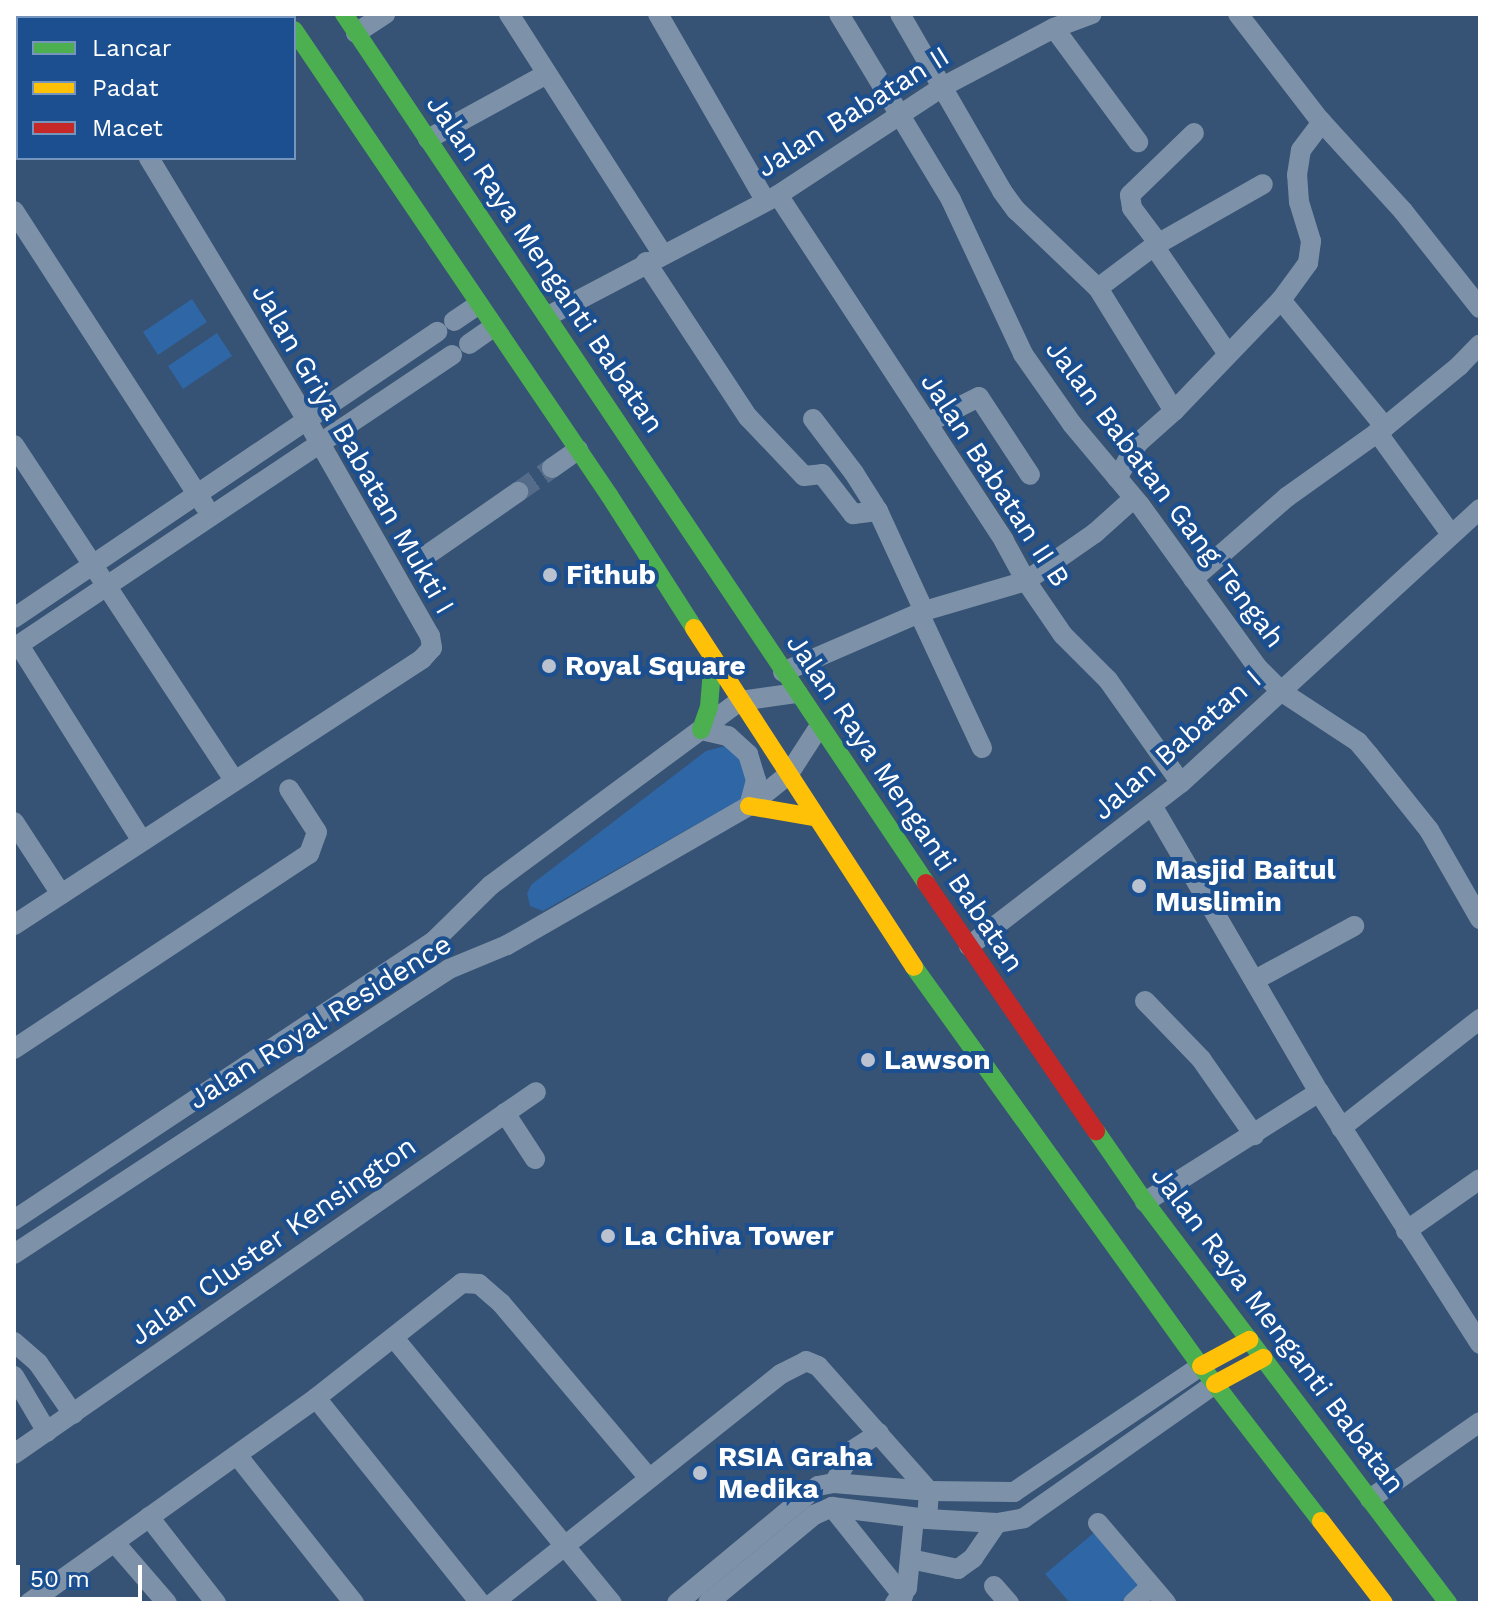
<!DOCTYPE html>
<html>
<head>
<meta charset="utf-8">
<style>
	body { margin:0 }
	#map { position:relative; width:1494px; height:1617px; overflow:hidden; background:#365274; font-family:"Work Sans",sans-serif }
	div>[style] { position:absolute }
	.green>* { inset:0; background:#2f66a5 }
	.street-tunnel>* { height:20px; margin-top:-10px; transform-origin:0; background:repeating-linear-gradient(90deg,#546c89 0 20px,transparent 0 30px) }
	.street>* { height:20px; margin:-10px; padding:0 10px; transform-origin:10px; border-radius:10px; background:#7d92a8 }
	.fast>* { height:18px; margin:-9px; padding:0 9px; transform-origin:9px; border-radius:9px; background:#4caf50 }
	.slow>* { height:18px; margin:-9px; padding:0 9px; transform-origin:9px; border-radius:9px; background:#ffc107 }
	.jam>* { height:18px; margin:-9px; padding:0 9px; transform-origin:9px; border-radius:9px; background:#c62828 }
	.dots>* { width:22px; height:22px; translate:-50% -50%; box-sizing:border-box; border:4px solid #1b4f8f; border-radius:50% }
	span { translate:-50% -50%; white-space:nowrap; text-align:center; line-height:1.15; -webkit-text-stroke:8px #1b4f8f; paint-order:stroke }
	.street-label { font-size:28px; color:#fff }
	.poi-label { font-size:28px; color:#fff; font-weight:700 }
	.left { translate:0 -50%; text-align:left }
	.frame { position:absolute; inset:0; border:16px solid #fff; pointer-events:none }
	.legend { position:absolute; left:16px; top:16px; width:280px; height:144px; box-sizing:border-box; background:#1b4f8f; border:2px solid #7695bc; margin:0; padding:10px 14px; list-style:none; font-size:24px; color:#fff }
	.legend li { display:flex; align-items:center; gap:16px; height:40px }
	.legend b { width:40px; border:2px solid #7695bc }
	.scale { position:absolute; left:16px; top:1565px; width:126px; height:36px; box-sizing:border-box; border:4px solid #fff; border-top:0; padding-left:10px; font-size:24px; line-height:28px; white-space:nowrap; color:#fff; -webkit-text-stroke:6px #1b4f8f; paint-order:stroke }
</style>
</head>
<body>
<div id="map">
	<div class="green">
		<div style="clip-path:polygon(192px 299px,207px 322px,158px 355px,143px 332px)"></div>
		<div style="clip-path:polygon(217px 333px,232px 356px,183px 389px,168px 366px)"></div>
		<div style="clip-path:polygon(725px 746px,751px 768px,743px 798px,543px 911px,530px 906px,527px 893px,532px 884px,706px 751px)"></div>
		<div style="clip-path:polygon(1096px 1531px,1142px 1585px,1119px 1603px,1070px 1603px,1045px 1574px)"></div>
	</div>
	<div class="street-tunnel">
		<div style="left:518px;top:492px;width:42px;rotate:-35.2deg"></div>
	</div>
	<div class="street">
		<div style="left:509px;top:14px;width:284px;rotate:57.4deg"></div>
		<div style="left:658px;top:14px;width:215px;rotate:60.1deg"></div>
		<div style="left:839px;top:14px;width:217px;rotate:58.9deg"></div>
		<div style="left:951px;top:200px;width:170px;rotate:64.9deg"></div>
		<div style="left:1023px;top:354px;width:85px;rotate:55deg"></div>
		<div style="left:1072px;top:424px;width:106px;rotate:50deg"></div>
		<div style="left:1140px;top:505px;width:201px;rotate:54.1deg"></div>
		<div style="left:1258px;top:668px;width:34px;rotate:45deg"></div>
		<div style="left:1282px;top:692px;width:91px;rotate:33.3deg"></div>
		<div style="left:1358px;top:742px;width:17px;rotate:50deg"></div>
		<div style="left:1369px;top:755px;width:96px;rotate:51.3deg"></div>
		<div style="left:1429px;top:830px;width:103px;rotate:60.2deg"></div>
		<div style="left:900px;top:14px;width:204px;rotate:60deg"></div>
		<div style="left:1002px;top:191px;width:24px;rotate:54deg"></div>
		<div style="left:1016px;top:210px;width:113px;rotate:43.6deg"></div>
		<div style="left:1238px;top:14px;width:133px;rotate:52.4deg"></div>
		<div style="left:1319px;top:119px;width:125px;rotate:47.6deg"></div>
		<div style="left:1403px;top:211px;width:124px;rotate:51.6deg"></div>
		<div style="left:40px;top:18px;width:6px;rotate:-39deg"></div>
		<div style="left:1054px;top:28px;width:142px;rotate:53.6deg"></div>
		<div style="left:356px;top:33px;width:35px;rotate:-33deg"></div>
		<div style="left:14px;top:36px;width:5px;rotate:-37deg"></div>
		<div style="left:428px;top:139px;width:133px;rotate:-28.7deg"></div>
		<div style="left:778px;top:195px;width:413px;rotate:56.8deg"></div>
		<div style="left:1004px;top:541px;width:46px;rotate:61.2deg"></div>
		<div style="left:1026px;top:581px;width:65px;rotate:55.6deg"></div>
		<div style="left:1063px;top:635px;width:64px;rotate:45deg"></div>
		<div style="left:1108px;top:680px;width:126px;rotate:54.7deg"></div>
		<div style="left:14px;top:211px;width:351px;rotate:57.1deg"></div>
		<div style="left:1159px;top:244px;width:45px;rotate:-126.9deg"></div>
		<div style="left:1132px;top:208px;width:13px;rotate:-99deg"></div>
		<div style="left:1130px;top:195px;width:89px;rotate:-44.1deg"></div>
		<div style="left:1154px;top:246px;width:131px;rotate:55.6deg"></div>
		<div style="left:646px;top:262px;width:186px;rotate:56.7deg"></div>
		<div style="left:748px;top:417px;width:81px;rotate:46.5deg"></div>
		<div style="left:804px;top:476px;width:18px;rotate:-6deg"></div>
		<div style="left:822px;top:474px;width:51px;rotate:52.2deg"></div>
		<div style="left:853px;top:514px;width:25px;rotate:-7deg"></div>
		<div style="left:1281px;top:300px;width:164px;rotate:50.7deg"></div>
		<div style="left:548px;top:316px;width:260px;rotate:-27.7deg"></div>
		<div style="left:778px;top:195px;width:199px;rotate:-33.3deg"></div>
		<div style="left:944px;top:86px;width:124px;rotate:-27.8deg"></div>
		<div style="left:1054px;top:28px;width:40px;rotate:-20.2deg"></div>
		<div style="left:454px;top:321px;width:29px;rotate:-34deg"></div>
		<div style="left:469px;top:344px;width:29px;rotate:-35deg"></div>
		<div style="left:1174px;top:411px;width:145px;rotate:-121.7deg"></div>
		<div style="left:1098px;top:288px;width:70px;rotate:-36.9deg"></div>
		<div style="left:1154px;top:246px;width:125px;rotate:-29.6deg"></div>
		<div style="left:813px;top:419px;width:68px;rotate:52.8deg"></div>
		<div style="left:854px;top:473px;width:45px;rotate:57.7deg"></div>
		<div style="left:878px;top:511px;width:110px;rotate:65.3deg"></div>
		<div style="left:927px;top:423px;width:58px;rotate:-26.6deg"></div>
		<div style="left:979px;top:397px;width:93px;rotate:56.8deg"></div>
		<div style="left:1377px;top:432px;width:125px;rotate:54.1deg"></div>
		<div style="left:14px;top:445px;width:401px;rotate:56.7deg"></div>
		<div style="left:552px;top:468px;width:32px;rotate:-35deg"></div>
		<div style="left:1117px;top:478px;width:41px;rotate:-59deg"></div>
		<div style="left:1138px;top:443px;width:48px;rotate:-41.6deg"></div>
		<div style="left:1174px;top:411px;width:154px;rotate:-46.1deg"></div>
		<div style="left:1281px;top:300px;width:46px;rotate:-53.9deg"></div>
		<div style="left:1308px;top:263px;width:22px;rotate:-82deg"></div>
		<div style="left:1311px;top:241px;width:41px;rotate:-107.1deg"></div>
		<div style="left:1299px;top:202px;width:27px;rotate:-94deg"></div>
		<div style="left:1297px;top:175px;width:25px;rotate:-81deg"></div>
		<div style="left:1301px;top:150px;width:35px;rotate:-53deg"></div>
		<div style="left:427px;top:555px;width:111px;rotate:-34.7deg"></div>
		<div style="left:1193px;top:579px;width:125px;rotate:-41.1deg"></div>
		<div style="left:1287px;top:497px;width:120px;rotate:-35.5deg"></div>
		<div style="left:1385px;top:427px;width:96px;rotate:-39.5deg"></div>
		<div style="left:1459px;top:366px;width:30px;rotate:-46deg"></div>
		<div style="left:919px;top:613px;width:149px;rotate:65deg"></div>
		<div style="left:14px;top:618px;width:511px;rotate:-34.06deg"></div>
		<div style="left:19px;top:645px;width:231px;rotate:57.9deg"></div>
		<div style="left:14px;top:648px;width:527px;rotate:-33.78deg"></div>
		<div style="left:783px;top:672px;width:154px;rotate:-23.4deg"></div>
		<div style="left:924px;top:611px;width:106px;rotate:-16.4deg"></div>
		<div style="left:1026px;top:581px;width:84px;rotate:-34.8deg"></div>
		<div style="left:1095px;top:533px;width:52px;rotate:-41.9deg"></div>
		<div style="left:701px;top:730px;width:28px;rotate:13deg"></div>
		<div style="left:728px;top:736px;width:27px;rotate:42deg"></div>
		<div style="left:748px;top:754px;width:27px;rotate:73deg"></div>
		<div style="left:756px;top:780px;width:27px;rotate:105deg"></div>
		<div style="left:1153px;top:807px;width:330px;rotate:59.8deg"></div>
		<div style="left:1319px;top:1092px;width:299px;rotate:57.4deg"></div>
		<div style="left:14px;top:822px;width:86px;rotate:56.9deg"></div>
		<div style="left:14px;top:925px;width:487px;rotate:-33.1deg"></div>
		<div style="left:422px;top:659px;width:15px;rotate:-48deg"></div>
		<div style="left:432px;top:648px;width:12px;rotate:-99deg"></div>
		<div style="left:430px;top:636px;width:249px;rotate:-119.7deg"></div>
		<div style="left:307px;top:420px;width:306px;rotate:-121.1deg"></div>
		<div style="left:969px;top:946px;width:267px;rotate:-37.6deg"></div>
		<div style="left:1181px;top:783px;width:406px;rotate:-42.5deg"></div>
		<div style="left:1255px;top:980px;width:113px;rotate:-28.6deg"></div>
		<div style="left:1145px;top:1001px;width:81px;rotate:46deg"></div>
		<div style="left:1201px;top:1059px;width:93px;rotate:55.1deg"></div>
		<div style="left:14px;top:1049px;width:354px;rotate:-33.5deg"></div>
		<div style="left:309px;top:854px;width:23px;rotate:-70deg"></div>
		<div style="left:317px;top:832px;width:51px;rotate:-123.1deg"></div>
		<div style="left:505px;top:1113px;width:55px;rotate:56.9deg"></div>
		<div style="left:1341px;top:1128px;width:177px;rotate:-38.1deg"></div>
		<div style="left:1145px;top:1202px;width:206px;rotate:-32.3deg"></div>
		<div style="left:14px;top:1220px;width:504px;rotate:-33.6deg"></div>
		<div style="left:434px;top:941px;width:80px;rotate:-44.5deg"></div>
		<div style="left:491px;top:885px;width:310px;rotate:-36.5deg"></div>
		<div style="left:740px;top:701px;width:58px;rotate:-8deg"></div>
		<div style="left:1406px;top:1231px;width:90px;rotate:-35.1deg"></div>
		<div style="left:14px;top:1254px;width:520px;rotate:-33.23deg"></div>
		<div style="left:449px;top:969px;width:63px;rotate:-22.5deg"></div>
		<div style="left:507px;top:945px;width:279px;rotate:-29.9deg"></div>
		<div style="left:749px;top:806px;width:50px;rotate:-38.5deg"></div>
		<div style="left:788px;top:775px;width:57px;rotate:-57.1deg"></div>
		<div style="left:394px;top:1338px;width:343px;rotate:50.6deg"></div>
		<div style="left:14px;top:1342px;width:32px;rotate:41deg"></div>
		<div style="left:38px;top:1363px;width:62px;rotate:55.5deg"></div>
		<div style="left:14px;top:1376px;width:65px;rotate:59.5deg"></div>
		<div style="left:316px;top:1398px;width:263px;rotate:51.3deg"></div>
		<div style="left:14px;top:1454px;width:635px;rotate:-34.74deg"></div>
		<div style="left:237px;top:1455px;width:189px;rotate:51.7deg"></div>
		<div style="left:834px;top:1483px;width:38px;rotate:-60deg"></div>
		<div style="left:853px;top:1450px;width:31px;rotate:-33deg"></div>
		<div style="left:1370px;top:1499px;width:134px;rotate:-35deg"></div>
		<div style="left:832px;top:1507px;width:114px;rotate:51.4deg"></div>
		<div style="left:149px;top:1517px;width:109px;rotate:52.1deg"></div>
		<div style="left:1098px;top:1523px;width:105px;rotate:49.6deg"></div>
		<div style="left:115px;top:1543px;width:79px;rotate:49.1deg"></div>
		<div style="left:910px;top:1559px;width:49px;rotate:11.8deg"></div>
		<div style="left:958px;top:1569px;width:19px;rotate:-36deg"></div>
		<div style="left:973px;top:1558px;width:42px;rotate:-55.6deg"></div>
		<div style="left:994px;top:1586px;width:23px;rotate:49deg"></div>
		<div style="left:29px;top:1603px;width:353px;rotate:-35.5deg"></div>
		<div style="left:316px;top:1398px;width:186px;rotate:-38.2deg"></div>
		<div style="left:462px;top:1283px;width:17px;rotate:3deg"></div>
		<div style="left:479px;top:1284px;width:29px;rotate:41deg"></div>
		<div style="left:501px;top:1303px;width:229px;rotate:49.8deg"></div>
		<div style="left:493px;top:1603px;width:368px;rotate:-38.5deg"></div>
		<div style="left:781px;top:1374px;width:28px;rotate:-27deg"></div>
		<div style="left:806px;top:1361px;width:13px;rotate:23deg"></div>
		<div style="left:818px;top:1366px;width:167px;rotate:48.4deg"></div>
		<div style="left:929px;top:1491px;width:28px;rotate:94deg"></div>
		<div style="left:677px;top:1603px;width:183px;rotate:-39.7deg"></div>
		<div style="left:818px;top:1486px;width:16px;rotate:-11deg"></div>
		<div style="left:834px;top:1483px;width:95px;rotate:4.8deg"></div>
		<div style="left:929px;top:1491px;width:85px;rotate:0.7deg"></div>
		<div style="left:1014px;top:1492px;width:225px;rotate:-34deg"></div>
		<div style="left:708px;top:1603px;width:138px;rotate:-39.7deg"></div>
		<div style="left:814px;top:1515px;width:20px;rotate:-24deg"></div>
		<div style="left:832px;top:1507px;width:96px;rotate:7.2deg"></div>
		<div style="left:927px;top:1519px;width:70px;rotate:3.3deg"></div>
		<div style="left:997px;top:1523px;width:27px;rotate:-10deg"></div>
		<div style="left:1024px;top:1518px;width:233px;rotate:-35.1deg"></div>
		<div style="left:895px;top:1603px;width:19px;rotate:-51deg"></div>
		<div style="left:907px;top:1588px;width:70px;rotate:-84.3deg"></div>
		<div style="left:1133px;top:1603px;width:25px;rotate:-43deg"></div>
	</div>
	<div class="fast">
		<div style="left:344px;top:14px;width:1046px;rotate:56.19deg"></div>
		<div style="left:294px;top:30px;width:562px;rotate:55.89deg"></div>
		<div style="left:609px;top:495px;width:158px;rotate:57.4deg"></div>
		<div style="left:701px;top:730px;width:24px;rotate:-71deg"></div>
		<div style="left:709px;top:707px;width:50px;rotate:-85.4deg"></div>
		<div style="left:914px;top:967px;width:491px;rotate:54.3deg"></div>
		<div style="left:1201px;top:1366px;width:196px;rotate:52.3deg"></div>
		<div style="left:1096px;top:1131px;width:86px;rotate:55.4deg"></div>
		<div style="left:1145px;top:1202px;width:503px;rotate:52.92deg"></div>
	</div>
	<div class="slow">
		<div style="left:694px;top:628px;width:404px;rotate:57deg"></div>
		<div style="left:749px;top:806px;width:66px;rotate:9.6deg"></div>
		<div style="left:1201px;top:1366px;width:55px;rotate:-28.4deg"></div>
		<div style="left:1215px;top:1384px;width:55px;rotate:-28.4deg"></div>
		<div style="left:1321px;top:1521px;width:103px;rotate:52.5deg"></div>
	</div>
	<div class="jam">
		<div style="left:926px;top:883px;width:301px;rotate:55.6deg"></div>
	</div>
	<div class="dots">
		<div style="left:550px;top:575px;background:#b9c2ce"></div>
		<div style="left:549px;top:666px;background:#b9c2ce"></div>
		<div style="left:1139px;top:886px;background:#b9c2ce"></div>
		<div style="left:868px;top:1060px;background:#b9c2ce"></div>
		<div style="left:608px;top:1236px;background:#b9c2ce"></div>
		<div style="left:700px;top:1473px;background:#b9c2ce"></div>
	</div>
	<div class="street-label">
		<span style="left:853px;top:112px;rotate:-32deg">Jalan Babatan II</span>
		<span style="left:545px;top:264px;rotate:56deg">Jalan Raya Menganti Babatan</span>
		<span style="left:353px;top:449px;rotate:60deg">Jalan Griya Babatan Mukti I</span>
		<span style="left:995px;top:480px;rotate:57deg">Jalan Babatan II B</span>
		<span style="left:1165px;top:494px;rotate:53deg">Jalan Babatan Gang Tengah</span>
		<span style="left:1177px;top:745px;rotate:-41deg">Jalan Babatan I</span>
		<span style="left:905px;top:803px;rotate:56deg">Jalan Raya Menganti Babatan</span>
		<span style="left:320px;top:1022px;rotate:-32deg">Jalan Royal Residence</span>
		<span style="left:273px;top:1241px;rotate:-35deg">Jalan Cluster Kensington</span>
		<span style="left:1278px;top:1330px;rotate:53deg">Jalan Raya Menganti Babatan</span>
	</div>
	<div class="poi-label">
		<span class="left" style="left:566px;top:575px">Fithub</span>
		<span class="left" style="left:565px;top:666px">Royal Square</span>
		<span class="left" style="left:1155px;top:886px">Masjid Baitul<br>Muslimin</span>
		<span class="left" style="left:884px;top:1060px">Lawson</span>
		<span class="left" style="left:624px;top:1236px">La Chiva Tower</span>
		<span class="left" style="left:718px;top:1473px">RSIA Graha<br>Medika</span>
	</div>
	<div class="frame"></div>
	<ul class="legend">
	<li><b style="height:10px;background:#4caf50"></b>Lancar</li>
	<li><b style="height:10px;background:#ffc107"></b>Padat</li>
	<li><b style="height:10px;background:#c62828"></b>Macet</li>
	</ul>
	<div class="scale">50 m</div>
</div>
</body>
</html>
